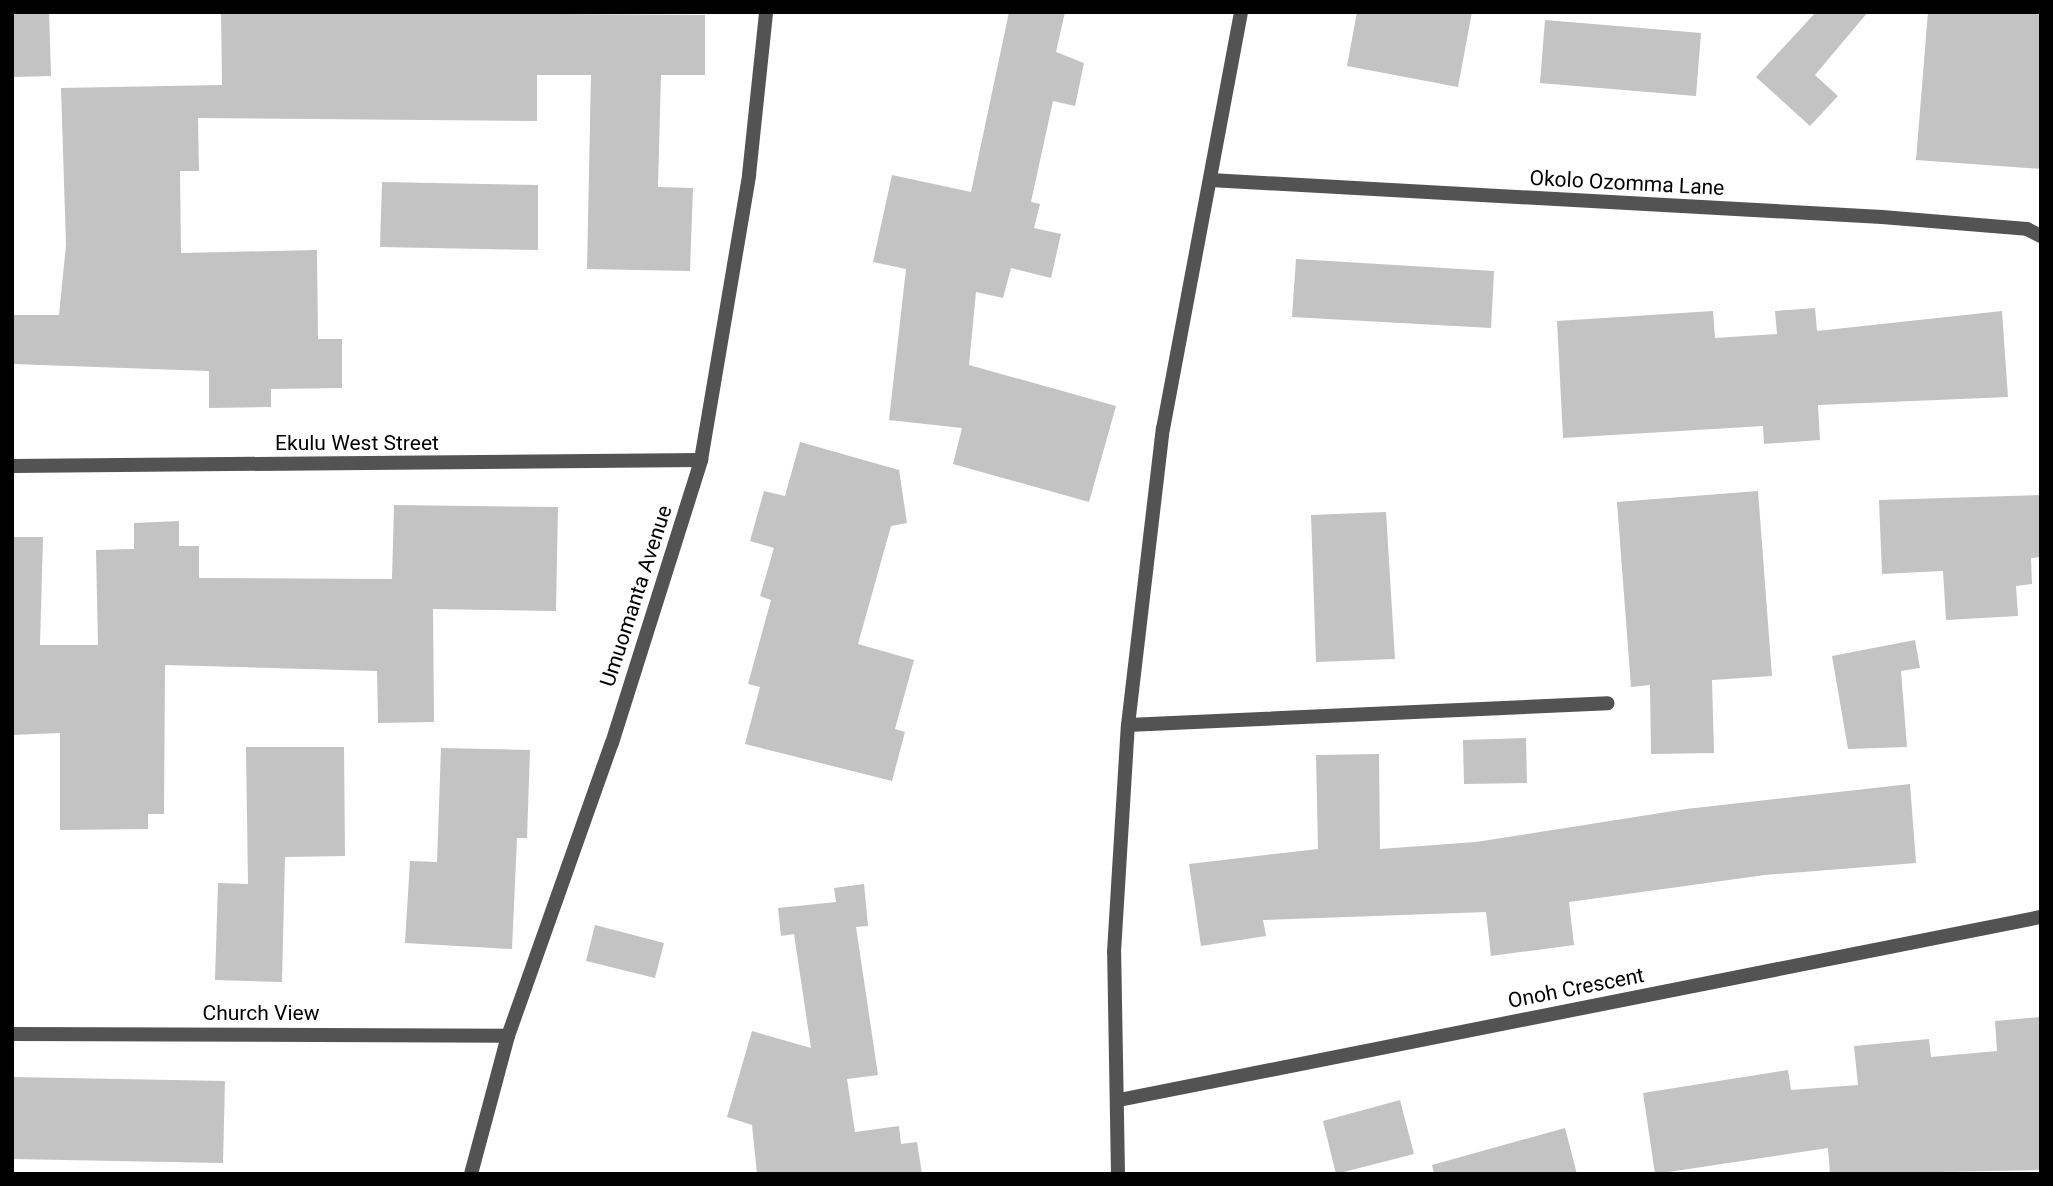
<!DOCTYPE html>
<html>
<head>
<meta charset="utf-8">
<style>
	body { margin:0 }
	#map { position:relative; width:2053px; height:1186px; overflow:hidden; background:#fff; font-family:Roboto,sans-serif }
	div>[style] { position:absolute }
	.building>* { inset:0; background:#c3c3c3 }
	.lane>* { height:14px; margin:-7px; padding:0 7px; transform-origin:7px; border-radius:7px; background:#535353 }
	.street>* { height:14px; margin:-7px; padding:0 7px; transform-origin:7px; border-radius:7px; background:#535353 }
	span { translate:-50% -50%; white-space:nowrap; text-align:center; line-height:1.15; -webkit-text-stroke:5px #fff; paint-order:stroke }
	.street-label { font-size:21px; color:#000 }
	.frame { position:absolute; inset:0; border:14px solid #000; pointer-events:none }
</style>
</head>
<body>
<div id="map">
	<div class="building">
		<div style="clip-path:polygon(12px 12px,49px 12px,51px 76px,12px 77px)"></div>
		<div style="clip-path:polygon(221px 12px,705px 15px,705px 75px,661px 75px,658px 187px,693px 188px,690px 271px,587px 269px,591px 75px,537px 75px,537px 121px,198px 118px,199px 171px,180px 171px,181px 253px,317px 250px,318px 339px,342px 339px,342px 388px,271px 389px,271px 407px,209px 408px,209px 371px,12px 364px,12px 315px,59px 315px,66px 245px,61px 88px,222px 85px)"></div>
		<div style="clip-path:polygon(1009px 12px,1065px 12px,1056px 52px,1084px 63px,1075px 106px,1053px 101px,1031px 202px,1040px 204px,1034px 228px,1061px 234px,1051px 278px,1011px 268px,1003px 298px,976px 292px,969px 365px,1116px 406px,1089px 502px,953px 464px,962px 428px,889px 420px,906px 269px,873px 262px,892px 175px,971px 192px)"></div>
		<div style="clip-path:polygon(1357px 12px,1472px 12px,1458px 87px,1347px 66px)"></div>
		<div style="clip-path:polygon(1816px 12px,1868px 12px,1815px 75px,1838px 96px,1810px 126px,1756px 77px)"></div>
		<div style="clip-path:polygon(1928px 12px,2041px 12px,2041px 169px,1916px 160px)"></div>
		<div style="clip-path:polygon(1545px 20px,1701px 33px,1696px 96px,1540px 83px)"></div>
		<div style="clip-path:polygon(382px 182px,538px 185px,538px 250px,380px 247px)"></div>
		<div style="clip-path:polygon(1296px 259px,1494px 271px,1491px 328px,1292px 317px)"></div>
		<div style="clip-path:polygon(1815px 308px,1817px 331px,2002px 311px,2008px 397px,1818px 405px,1820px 440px,1764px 444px,1763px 426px,1563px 438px,1557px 321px,1713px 311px,1715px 338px,1777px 334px,1775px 311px)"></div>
		<div style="clip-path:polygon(800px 442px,899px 470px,907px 523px,891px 526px,858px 644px,914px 660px,895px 729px,905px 732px,892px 781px,745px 744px,760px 687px,748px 684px,771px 600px,760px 596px,774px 548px,750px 541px,764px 491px,785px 496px)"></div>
		<div style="clip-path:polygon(1758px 491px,1772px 676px,1712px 680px,1714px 753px,1651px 754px,1650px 685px,1631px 687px,1617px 502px)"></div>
		<div style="clip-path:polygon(2041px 495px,2041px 557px,2031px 558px,2032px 584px,2016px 586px,2018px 616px,1946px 620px,1943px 571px,1882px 574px,1879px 500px)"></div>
		<div style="clip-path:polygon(394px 505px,558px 507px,556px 611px,433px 609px,434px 722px,378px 723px,377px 671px,165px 665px,164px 814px,148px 814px,148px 829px,60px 830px,60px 733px,12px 735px,12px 537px,43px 537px,40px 645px,98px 645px,96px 550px,134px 549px,134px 523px,179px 521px,179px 546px,199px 546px,199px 578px,392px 579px)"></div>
		<div style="clip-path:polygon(1386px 512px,1395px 659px,1316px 662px,1311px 515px)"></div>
		<div style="clip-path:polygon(1915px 640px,1920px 668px,1901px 671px,1907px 747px,1848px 749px,1832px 656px)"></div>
		<div style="clip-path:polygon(1526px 738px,1527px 783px,1464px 784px,1463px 740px)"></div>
		<div style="clip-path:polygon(246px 747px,344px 747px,345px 856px,285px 857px,282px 982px,215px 980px,218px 883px,248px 884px)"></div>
		<div style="clip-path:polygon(441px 748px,530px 750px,527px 838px,517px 838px,512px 949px,405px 943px,410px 861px,437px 862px)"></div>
		<div style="clip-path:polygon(1379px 754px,1380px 849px,1476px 842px,1686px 809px,1910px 784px,1916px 863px,1765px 875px,1569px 902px,1574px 945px,1491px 956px,1486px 912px,1263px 920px,1266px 936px,1201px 946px,1189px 864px,1318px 849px,1316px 755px)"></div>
		<div style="clip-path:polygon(864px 884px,868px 926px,856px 927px,878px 1075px,847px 1079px,855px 1132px,899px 1126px,901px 1144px,917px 1142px,922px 1174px,757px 1174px,752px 1125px,727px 1117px,752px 1031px,811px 1048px,794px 934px,781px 936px,778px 908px,836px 902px,834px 888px)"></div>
		<div style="clip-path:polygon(595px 925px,664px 943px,655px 978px,586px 961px)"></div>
		<div style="clip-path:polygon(2041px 1017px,2041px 1170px,1830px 1174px,1828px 1148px,1655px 1174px,1643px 1093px,1788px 1070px,1791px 1090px,1858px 1085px,1854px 1046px,1929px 1039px,1931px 1057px,1997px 1051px,1995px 1021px)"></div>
		<div style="clip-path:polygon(12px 1077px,225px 1081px,223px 1163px,12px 1159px)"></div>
		<div style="clip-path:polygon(1400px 1100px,1414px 1154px,1336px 1174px,1323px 1121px)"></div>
		<div style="clip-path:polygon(1565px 1128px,1577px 1174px,1434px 1174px,1432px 1165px)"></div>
	</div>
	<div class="lane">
		<div style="left:1128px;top:725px;width:480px;rotate:-2.6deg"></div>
	</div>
	<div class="street">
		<div style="left:1210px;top:180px;width:673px;rotate:3.15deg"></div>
		<div style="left:1882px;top:217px;width:145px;rotate:4.7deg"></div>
		<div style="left:2027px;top:229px;width:16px;rotate:27deg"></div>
		<div style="left:12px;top:466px;width:689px;rotate:-0.5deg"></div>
		<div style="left:12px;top:1034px;width:496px;rotate:0.2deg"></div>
		<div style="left:1119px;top:1100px;width:940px;rotate:-11.23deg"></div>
		<div style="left:471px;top:1174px;width:143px;rotate:-75deg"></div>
		<div style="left:508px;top:1036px;width:311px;rotate:-70.5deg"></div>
		<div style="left:612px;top:743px;width:297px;rotate:-72.5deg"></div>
		<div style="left:701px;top:460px;width:289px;rotate:-80.4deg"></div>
		<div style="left:749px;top:175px;width:164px;rotate:-84deg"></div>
		<div style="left:1118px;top:1174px;width:222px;rotate:-91deg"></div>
		<div style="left:1114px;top:952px;width:227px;rotate:-86.5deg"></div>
		<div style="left:1128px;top:725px;width:298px;rotate:-83.3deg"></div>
		<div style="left:1163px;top:429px;width:424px;rotate:-79.4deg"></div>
	</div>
	<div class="street-label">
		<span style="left:1627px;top:183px;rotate:3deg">Okolo Ozomma Lane</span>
		<span style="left:357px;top:443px">Ekulu West Street</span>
		<span style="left:636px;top:596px;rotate:-72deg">Umuomanta Avenue</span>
		<span style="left:1576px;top:988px;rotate:-11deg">Onoh Crescent</span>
		<span style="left:261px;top:1013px">Church View</span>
	</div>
	<div class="frame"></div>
</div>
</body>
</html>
